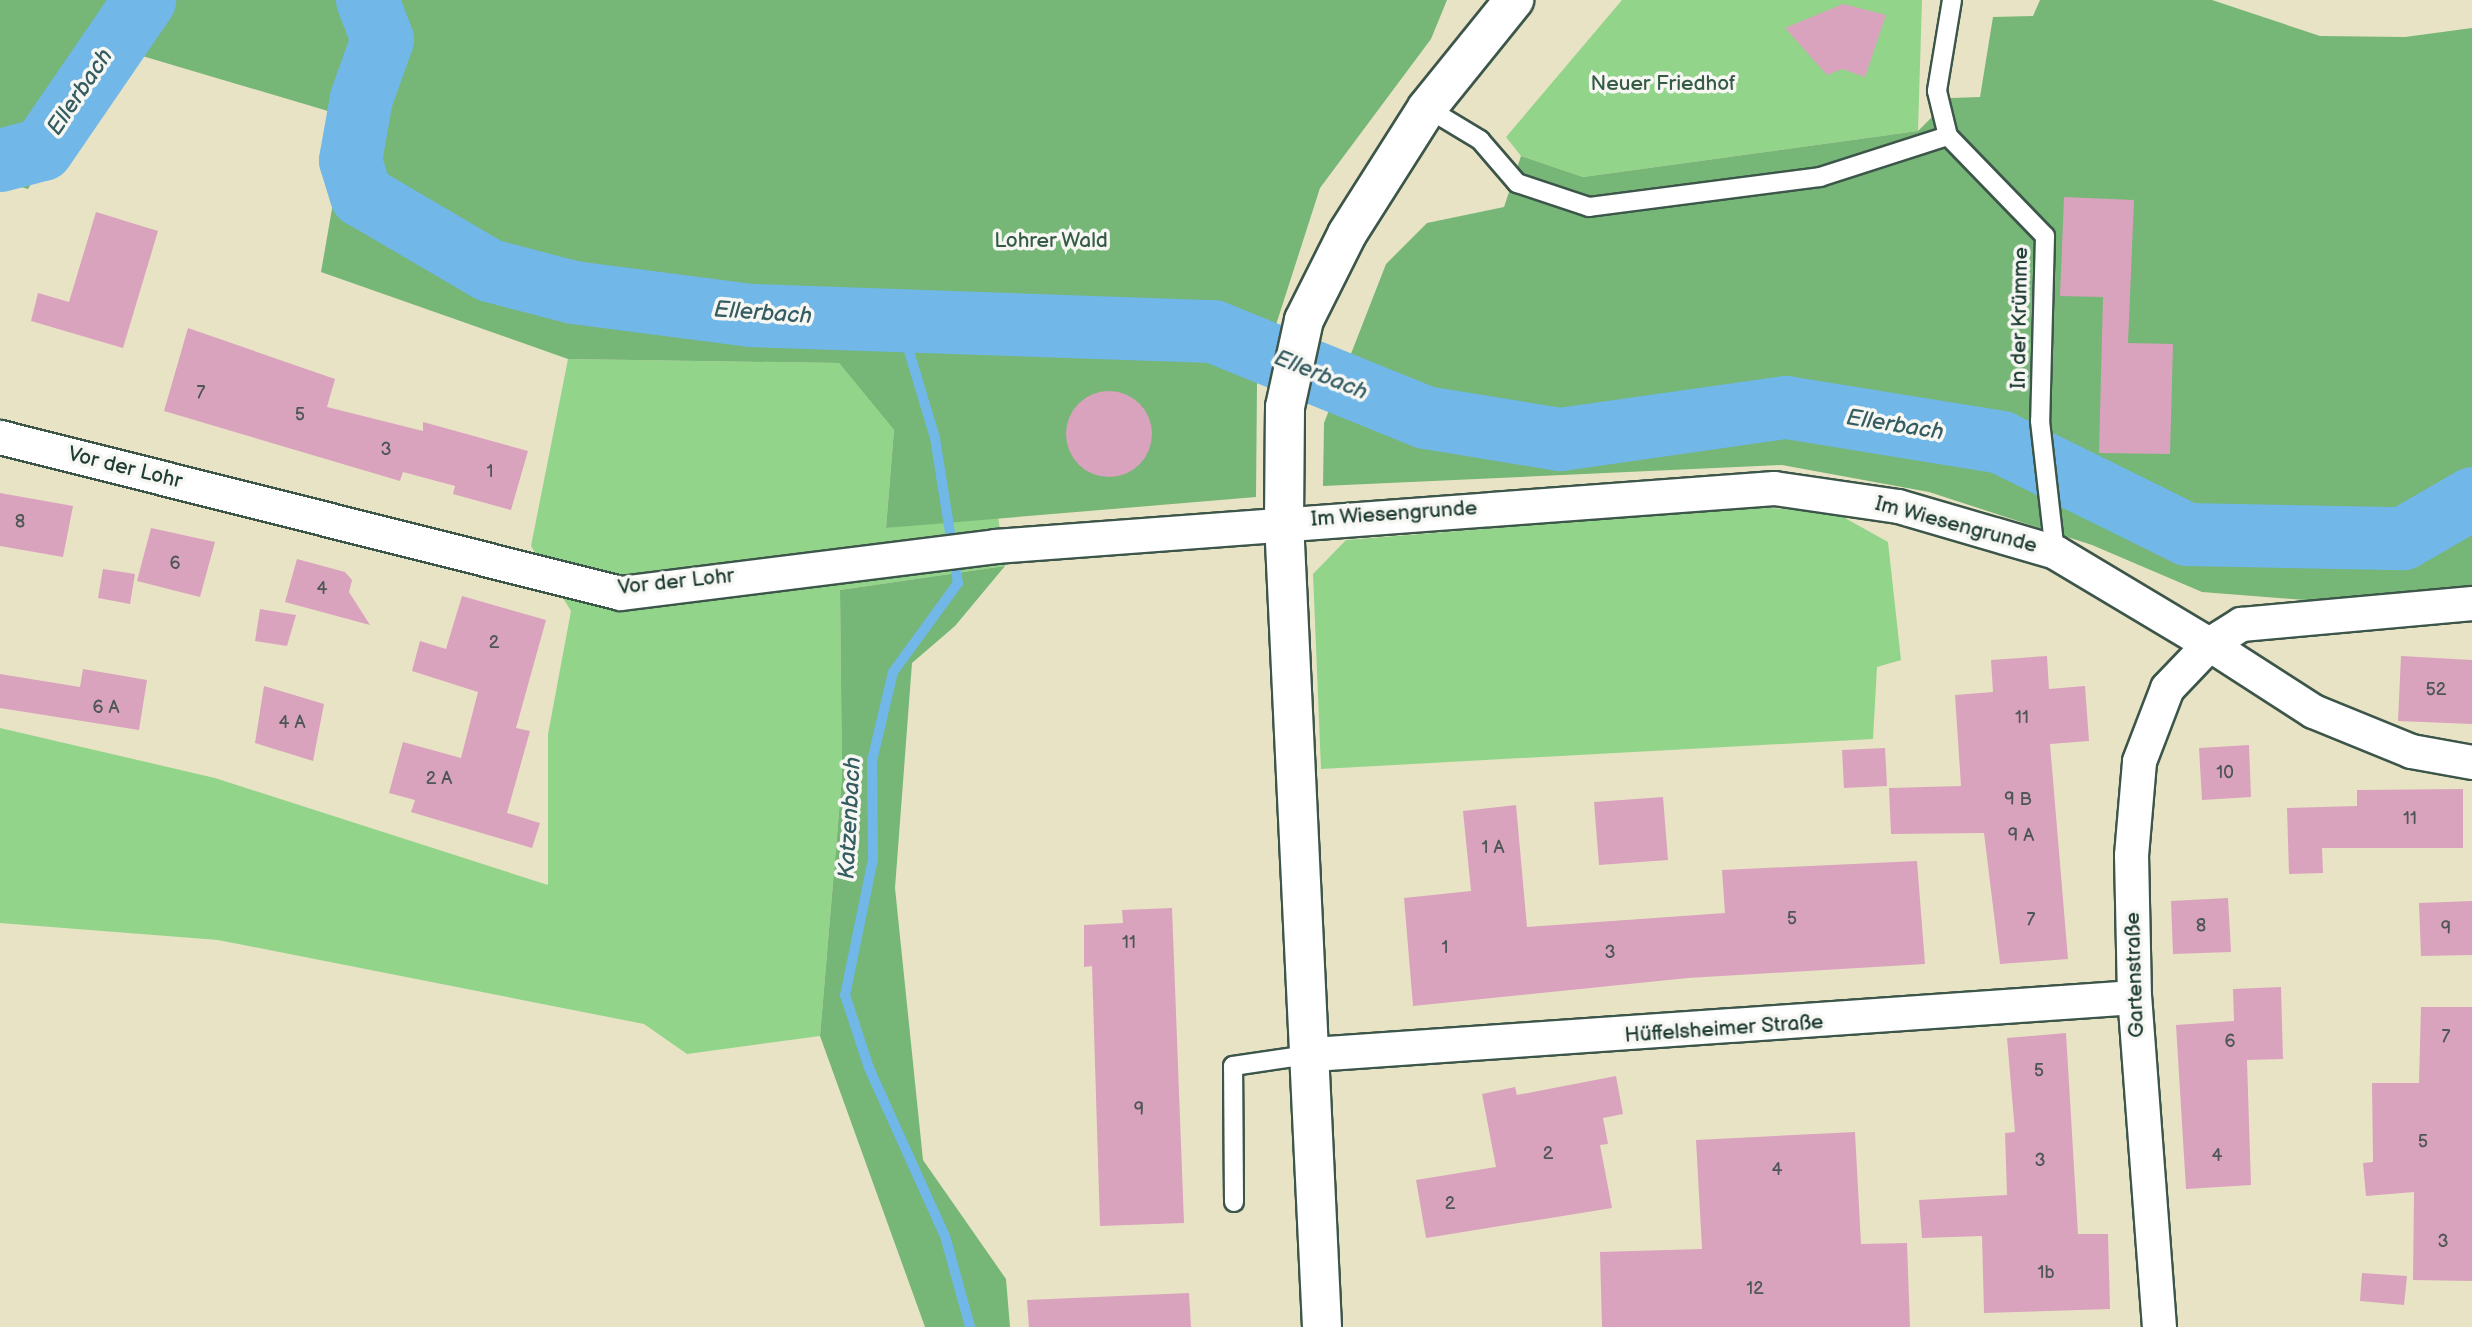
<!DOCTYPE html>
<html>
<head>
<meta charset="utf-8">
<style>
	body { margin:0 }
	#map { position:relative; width:2472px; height:1327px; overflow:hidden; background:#e9e3c5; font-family:"Balsamiq Sans",sans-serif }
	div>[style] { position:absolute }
	.green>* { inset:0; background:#93d48b }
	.forest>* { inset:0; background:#76b677 }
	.stream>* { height:10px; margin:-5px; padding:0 5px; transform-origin:5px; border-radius:5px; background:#71b7e8 }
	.river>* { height:63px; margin:-31.5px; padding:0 31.5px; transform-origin:31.5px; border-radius:31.5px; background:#71b7e8 }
	.building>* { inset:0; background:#d9a3be }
	.round { border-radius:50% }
	.roads { filter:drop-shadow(2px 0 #3d564a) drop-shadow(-2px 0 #3d564a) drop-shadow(0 2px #3d564a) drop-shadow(0 -2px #3d564a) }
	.service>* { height:18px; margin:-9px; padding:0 9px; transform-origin:9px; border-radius:9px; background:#fff }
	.minor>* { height:33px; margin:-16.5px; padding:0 16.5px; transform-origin:16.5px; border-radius:16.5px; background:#fff }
	.secondary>* { height:38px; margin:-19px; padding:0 19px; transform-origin:19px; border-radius:19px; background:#fff }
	span { translate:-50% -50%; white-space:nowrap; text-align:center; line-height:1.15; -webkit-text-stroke:7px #f6f6f2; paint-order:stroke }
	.number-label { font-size:18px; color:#4e5656 }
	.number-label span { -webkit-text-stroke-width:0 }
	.park-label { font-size:21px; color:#365b45 }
	.street-label { font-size:21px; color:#1f3d34 }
	.water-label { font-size:23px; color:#345c61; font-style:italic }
</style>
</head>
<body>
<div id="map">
	<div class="green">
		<div style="clip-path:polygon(1622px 0,1922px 0,1918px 131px,1583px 177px,1521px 156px,1506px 137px)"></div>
		<div style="clip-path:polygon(568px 359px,839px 363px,894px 430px,886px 528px,998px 516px,1005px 566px,840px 590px,842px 777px,820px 1036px,687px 1054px,644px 1024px,218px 940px,0 923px,0 728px,215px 778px,548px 885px,548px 734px,571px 611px,531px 546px)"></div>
		<div style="clip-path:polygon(1758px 507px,1836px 513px,1888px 542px,1901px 660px,1877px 667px,1873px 739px,1321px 769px,1313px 574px,1346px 540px)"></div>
	</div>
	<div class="forest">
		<div style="clip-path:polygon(0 0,1447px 0,1431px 39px,1320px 188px,1257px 384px,1256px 497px,886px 528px,894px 430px,839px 363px,568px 359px,321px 272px,348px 117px,112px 47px,28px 189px,0 181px)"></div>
		<div style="clip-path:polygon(2040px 0,2212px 0,2320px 36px,2405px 37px,2472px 28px,2472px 598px,2331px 602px,2202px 592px,2092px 545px,1929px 492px,1782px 465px,1323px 486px,1324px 423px,1386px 264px,1427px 223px,1504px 207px,1521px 156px,1583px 177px,1918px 131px,1951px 98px,1980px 97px,1993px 17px,2033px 16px)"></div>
		<div style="clip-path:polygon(1005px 566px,955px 626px,912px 663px,895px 888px,923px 1160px,1006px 1279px,1010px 1327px,925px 1327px,820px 1036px,842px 777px,840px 590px)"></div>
	</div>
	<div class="stream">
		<div style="left:899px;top:318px;width:125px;rotate:73.3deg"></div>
		<div style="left:935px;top:438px;width:147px;rotate:81deg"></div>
		<div style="left:958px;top:583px;width:110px;rotate:126.1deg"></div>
		<div style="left:893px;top:672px;width:91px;rotate:103.3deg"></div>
		<div style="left:872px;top:761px;width:98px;rotate:89.4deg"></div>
		<div style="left:873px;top:859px;width:139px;rotate:101.6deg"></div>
		<div style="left:845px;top:995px;width:77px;rotate:71.8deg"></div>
		<div style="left:869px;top:1068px;width:184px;rotate:65.7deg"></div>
		<div style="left:945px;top:1236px;width:94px;rotate:74.6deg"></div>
	</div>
	<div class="river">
		<div style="left:367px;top:0;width:42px;rotate:69deg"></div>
		<div style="left:382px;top:39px;width:63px;rotate:109.6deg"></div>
		<div style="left:361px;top:98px;width:63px;rotate:100.1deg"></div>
		<div style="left:350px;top:160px;width:37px;rotate:73deg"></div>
		<div style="left:361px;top:195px;width:148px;rotate:30.4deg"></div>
		<div style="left:489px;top:270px;width:87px;rotate:14.7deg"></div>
		<div style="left:573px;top:292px;width:179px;rotate:7.4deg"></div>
		<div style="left:751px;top:315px;width:462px;rotate:2deg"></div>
		<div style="left:1213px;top:331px;width:229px;rotate:22.1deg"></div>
		<div style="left:1425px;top:417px;width:137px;rotate:9.3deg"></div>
		<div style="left:1560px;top:439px;width:228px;rotate:-8.1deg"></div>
		<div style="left:1786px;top:407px;width:218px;rotate:9.2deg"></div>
		<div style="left:2001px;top:442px;width:208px;rotate:26.3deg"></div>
		<div style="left:2187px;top:534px;width:216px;rotate:1.1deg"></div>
		<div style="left:2403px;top:538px;width:80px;rotate:-30.1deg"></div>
		<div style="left:0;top:160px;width:43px;rotate:-14.7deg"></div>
		<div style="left:42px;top:149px;width:181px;rotate:-55.6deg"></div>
	</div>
	<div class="building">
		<div style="clip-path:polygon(1843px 4px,1886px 15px,1865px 77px,1842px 69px,1827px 75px,1785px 28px)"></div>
		<div style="clip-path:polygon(2064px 197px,2134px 200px,2128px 343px,2173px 344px,2170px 454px,2099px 453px,2103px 297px,2060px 296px)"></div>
		<div style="clip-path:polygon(96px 212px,158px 231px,123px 348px,31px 321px,38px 293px,69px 302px)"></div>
		<div style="clip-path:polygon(188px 328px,335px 379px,327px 407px,423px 431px,423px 422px,528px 451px,511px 510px,453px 494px,455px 486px,403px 472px,400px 481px,164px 411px)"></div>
		<div class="round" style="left:1066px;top:391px;width:86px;height:86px"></div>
		<div style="clip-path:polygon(0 493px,73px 506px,63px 557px,0 546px)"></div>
		<div style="clip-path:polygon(151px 528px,215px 542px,200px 597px,137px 581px)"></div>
		<div style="clip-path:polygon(297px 559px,345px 572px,352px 580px,349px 592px,370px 625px,285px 602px)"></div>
		<div style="clip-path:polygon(103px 569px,135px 574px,130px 604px,98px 598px)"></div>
		<div style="clip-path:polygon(462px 596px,546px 620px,516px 728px,530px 731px,507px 813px,540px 823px,532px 848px,411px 812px,415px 800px,389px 793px,403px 742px,461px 758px,478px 692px,412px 671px,420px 641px,446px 649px)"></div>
		<div style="clip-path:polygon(260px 609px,296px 615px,287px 646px,255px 641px)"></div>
		<div style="clip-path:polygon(2047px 656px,2049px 689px,2085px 686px,2089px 741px,2050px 744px,2068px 959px,2000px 964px,1984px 833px,1891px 834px,1889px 788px,1961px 786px,1955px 695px,1993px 692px,1991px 660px)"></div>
		<div style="clip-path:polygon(2401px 656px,2472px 660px,2472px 724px,2398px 721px)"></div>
		<div style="clip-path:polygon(83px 669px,147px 680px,139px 730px,0 708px,0 674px,80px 687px)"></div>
		<div style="clip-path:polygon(264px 686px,324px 704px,313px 761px,255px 743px)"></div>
		<div style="clip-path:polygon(2249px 745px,2251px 797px,2202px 800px,2199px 748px)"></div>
		<div style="clip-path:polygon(1885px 748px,1887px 786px,1844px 788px,1842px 750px)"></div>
		<div style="clip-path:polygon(2463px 789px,2463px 848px,2322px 848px,2323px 873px,2289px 874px,2287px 808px,2357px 806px,2357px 790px)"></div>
		<div style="clip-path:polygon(1663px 797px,1668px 860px,1599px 865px,1594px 802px)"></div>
		<div style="clip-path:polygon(1516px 805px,1527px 927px,1725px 913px,1722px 870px,1917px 861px,1925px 964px,1688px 978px,1413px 1006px,1404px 898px,1471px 891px,1463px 811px)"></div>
		<div style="clip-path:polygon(2228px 898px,2231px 952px,2173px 954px,2171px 901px)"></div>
		<div style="clip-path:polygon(2472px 901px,2472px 955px,2421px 956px,2419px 903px)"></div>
		<div style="clip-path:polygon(1172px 908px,1184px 1223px,1100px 1226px,1092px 966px,1084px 967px,1084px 925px,1123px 923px,1122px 910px)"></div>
		<div style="clip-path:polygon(2281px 987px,2283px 1059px,2247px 1060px,2251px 1185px,2186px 1189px,2176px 1025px,2234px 1021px,2233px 989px)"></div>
		<div style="clip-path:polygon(2421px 1007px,2472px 1007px,2472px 1281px,2413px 1280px,2414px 1192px,2366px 1196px,2363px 1163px,2373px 1162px,2372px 1083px,2419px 1083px)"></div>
		<div style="clip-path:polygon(2066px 1033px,2078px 1234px,2108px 1234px,2110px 1309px,1984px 1313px,1982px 1236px,1922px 1238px,1919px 1200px,2007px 1195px,2005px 1133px,2015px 1132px,2007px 1038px)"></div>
		<div style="clip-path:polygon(1616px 1076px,1623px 1114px,1603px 1118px,1608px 1144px,1600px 1145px,1612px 1208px,1426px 1238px,1416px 1180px,1496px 1167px,1482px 1094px,1515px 1087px,1517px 1095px)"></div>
		<div style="clip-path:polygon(1855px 1132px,1861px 1244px,1907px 1243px,1910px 1327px,1602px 1327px,1600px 1252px,1702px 1249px,1696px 1140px)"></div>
		<div style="clip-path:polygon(2362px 1273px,2407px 1276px,2404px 1305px,2360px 1301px)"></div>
		<div style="clip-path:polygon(1189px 1293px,1191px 1327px,1029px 1327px,1027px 1300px)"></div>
	</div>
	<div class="roads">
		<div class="service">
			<div style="left:1952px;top:0;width:92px;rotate:99.4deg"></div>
			<div style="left:1937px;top:91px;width:46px;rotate:76.3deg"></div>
			<div style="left:1948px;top:136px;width:139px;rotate:45.9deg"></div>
			<div style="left:2045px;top:236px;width:185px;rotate:91.5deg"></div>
			<div style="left:2040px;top:421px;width:132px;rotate:83.5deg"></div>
			<div style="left:1427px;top:108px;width:62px;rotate:31.1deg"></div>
			<div style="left:1480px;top:140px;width:57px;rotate:49.3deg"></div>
			<div style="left:1517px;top:183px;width:76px;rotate:18.4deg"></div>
			<div style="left:1589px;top:207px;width:233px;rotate:-7.4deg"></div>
			<div style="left:1820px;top:177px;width:134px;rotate:-17.8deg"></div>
			<div style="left:1234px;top:1202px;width:136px;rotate:-90.4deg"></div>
			<div style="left:1233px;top:1066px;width:81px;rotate:-8.5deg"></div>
		</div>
		<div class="minor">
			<div style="left:0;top:437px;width:639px;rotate:14.12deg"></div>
			<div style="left:620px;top:593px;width:378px;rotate:-7.1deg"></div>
			<div style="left:995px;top:546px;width:781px;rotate:-4.26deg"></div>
			<div style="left:1774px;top:488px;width:125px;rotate:8.3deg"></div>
			<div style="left:1898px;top:506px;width:164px;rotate:16.3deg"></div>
			<div style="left:2055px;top:552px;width:179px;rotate:30.9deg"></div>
			<div style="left:2209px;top:644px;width:38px;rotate:-32deg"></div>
			<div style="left:2241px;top:624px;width:232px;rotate:-5.2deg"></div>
			<div style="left:1313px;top:1054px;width:823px;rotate:-3.97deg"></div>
			<div style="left:2159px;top:1327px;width:331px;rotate:-94.3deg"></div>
			<div style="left:2134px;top:997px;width:142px;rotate:-91.2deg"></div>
			<div style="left:2131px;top:855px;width:94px;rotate:-85.1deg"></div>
			<div style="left:2139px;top:761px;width:78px;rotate:-69deg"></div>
			<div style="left:2167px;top:688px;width:61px;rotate:-46.3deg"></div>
			<div style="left:2209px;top:644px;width:124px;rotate:32.8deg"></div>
			<div style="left:2313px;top:711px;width:106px;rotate:22.2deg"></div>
			<div style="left:2411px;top:751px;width:62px;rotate:10.2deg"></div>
		</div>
		<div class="secondary">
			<div style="left:1322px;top:1327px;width:806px;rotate:-92.7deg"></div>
			<div style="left:1284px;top:522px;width:115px;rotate:-89.5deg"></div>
			<div style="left:1285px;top:407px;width:89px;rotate:-77.7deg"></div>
			<div style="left:1304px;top:320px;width:96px;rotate:-63.4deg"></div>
			<div style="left:1347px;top:234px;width:149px;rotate:-57.6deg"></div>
			<div style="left:1427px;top:108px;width:139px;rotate:-51.1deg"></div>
		</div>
	</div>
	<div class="number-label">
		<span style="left:201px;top:393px">7</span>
		<span style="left:300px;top:415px">5</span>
		<span style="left:386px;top:450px">3</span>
		<span style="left:490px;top:472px">1</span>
		<span style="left:20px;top:522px">8</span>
		<span style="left:175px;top:564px">6</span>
		<span style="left:322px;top:589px">4</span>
		<span style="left:494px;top:643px">2</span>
		<span style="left:2436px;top:690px">52</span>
		<span style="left:106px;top:708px">6 A</span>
		<span style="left:2022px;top:718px">11</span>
		<span style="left:292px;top:723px">4 A</span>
		<span style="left:2225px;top:773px">10</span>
		<span style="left:439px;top:779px">2 A</span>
		<span style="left:2018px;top:800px">9 B</span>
		<span style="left:2410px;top:819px">11</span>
		<span style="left:2021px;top:836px">9 A</span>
		<span style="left:1493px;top:848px">1 A</span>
		<span style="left:1792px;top:919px">5</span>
		<span style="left:2031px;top:920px">7</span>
		<span style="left:2201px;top:926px">8</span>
		<span style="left:2446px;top:929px">9</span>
		<span style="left:1129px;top:943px">11</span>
		<span style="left:1445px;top:948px">1</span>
		<span style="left:1610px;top:953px">3</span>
		<span style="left:2446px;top:1037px">7</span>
		<span style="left:2230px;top:1042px">6</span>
		<span style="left:2039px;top:1071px">5</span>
		<span style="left:1139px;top:1110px">9</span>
		<span style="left:2423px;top:1142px">5</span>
		<span style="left:1548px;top:1154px">2</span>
		<span style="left:2217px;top:1156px">4</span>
		<span style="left:2040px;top:1161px">3</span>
		<span style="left:1777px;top:1170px">4</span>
		<span style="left:1450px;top:1204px">2</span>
		<span style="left:2443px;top:1242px">3</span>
		<span style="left:2046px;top:1273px">1b</span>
		<span style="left:1755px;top:1289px">12</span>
	</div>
	<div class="park-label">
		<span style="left:1663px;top:84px">Neuer Friedhof</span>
		<span style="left:1051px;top:241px">Lohrer Wald</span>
	</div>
	<div class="street-label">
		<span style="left:2020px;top:318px;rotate:-89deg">In der Krümme</span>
		<span style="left:125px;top:468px;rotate:14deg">Vor der Lohr</span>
		<span style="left:1394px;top:514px;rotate:-4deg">Im Wiesengrunde</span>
		<span style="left:1956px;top:525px;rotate:15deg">Im Wiesengrunde</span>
		<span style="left:676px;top:582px;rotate:-6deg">Vor der Lohr</span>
		<span style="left:2135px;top:975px;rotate:-92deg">Gartenstraße</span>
		<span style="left:1724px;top:1029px;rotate:-4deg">Hüffelsheimer Straße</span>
	</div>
	<div class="water-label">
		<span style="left:80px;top:92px;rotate:-56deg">Ellerbach</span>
		<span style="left:763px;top:313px;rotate:4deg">Ellerbach</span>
		<span style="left:1321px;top:375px;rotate:22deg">Ellerbach</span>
		<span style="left:1895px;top:425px;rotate:9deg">Ellerbach</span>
		<span style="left:850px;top:818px;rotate:-87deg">Katzenbach</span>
	</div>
</div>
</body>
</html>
